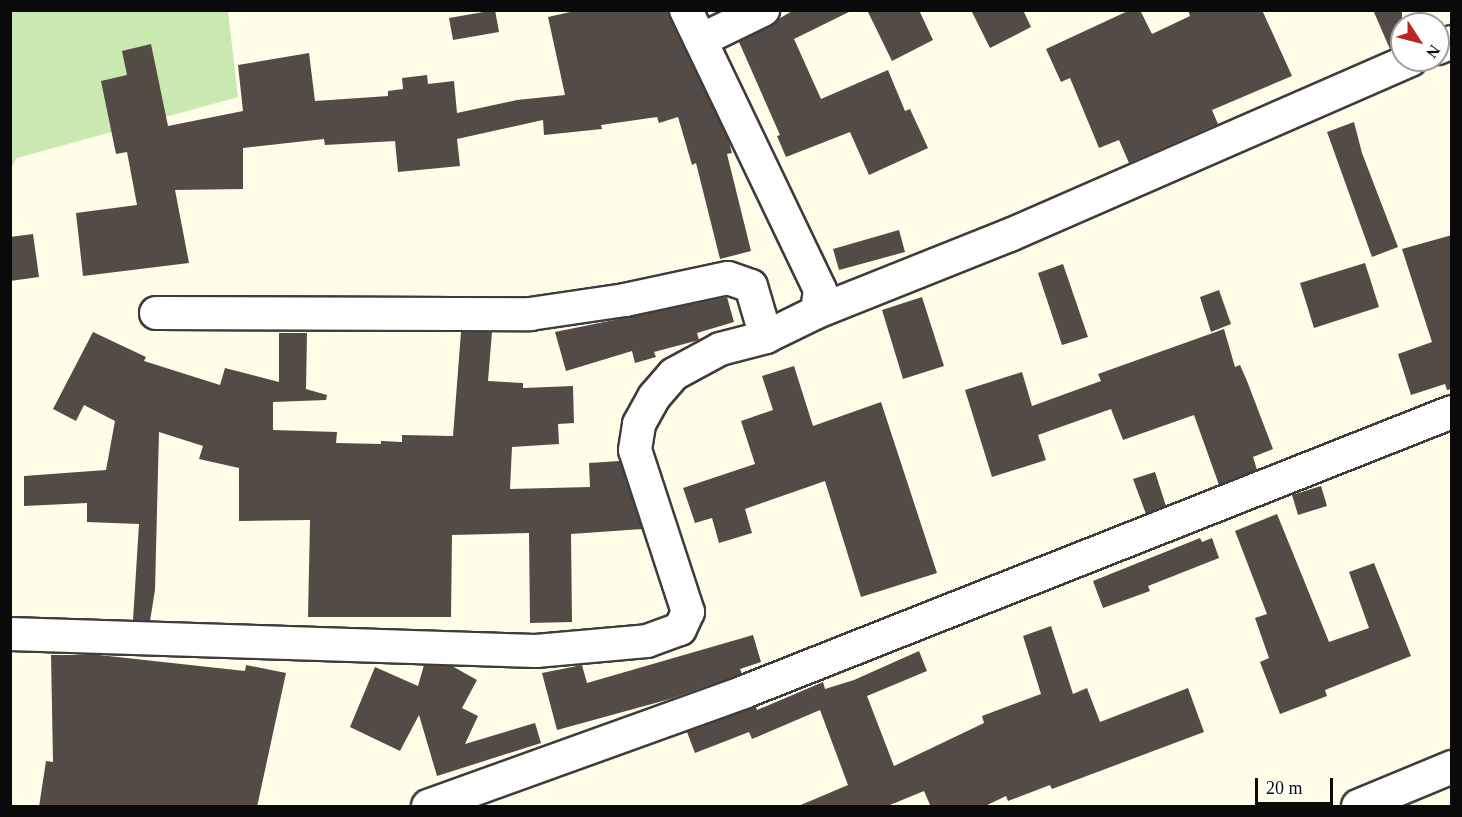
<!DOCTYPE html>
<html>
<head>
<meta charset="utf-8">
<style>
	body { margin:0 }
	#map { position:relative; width:1462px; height:817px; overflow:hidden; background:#fffce7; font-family:"Times New Roman",serif }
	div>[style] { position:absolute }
	.green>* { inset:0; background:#cae9b1 }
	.building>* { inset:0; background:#534c46 }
	.roads { filter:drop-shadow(2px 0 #3d3d3d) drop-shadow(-2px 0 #3d3d3d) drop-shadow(0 2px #3d3d3d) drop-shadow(0 -2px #3d3d3d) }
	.minor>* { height:32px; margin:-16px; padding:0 16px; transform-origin:16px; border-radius:16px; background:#fff }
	span { translate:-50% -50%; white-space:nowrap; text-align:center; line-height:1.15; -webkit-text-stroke:6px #fff; paint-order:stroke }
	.frame { position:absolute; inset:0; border:12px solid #0a0a0a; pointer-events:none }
	.north { position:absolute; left:1390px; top:12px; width:60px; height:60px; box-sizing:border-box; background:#fff; border:2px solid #9d9d9d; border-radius:50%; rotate:126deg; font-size:16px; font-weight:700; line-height:24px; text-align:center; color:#0a0a0a }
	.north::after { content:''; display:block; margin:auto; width:21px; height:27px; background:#bc2421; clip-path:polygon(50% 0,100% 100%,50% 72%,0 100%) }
	.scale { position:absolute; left:1255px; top:778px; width:78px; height:27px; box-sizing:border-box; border:3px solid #0a0a0a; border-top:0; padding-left:8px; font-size:18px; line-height:21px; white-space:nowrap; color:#0a0a0a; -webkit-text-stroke:4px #fff; paint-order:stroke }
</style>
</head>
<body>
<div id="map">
	<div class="green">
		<div style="clip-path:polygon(11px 11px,228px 11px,238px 97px,17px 158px,11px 168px)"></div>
	</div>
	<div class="building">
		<div style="clip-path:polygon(495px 10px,499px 32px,453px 40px,449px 18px)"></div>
		<div style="clip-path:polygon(579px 10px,668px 10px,729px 142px,732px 153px,727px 154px,751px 251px,720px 259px,696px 163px,692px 165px,678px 117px,659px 123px,657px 117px,601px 125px,602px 129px,544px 135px,543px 120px,457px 139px,460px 166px,398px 172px,395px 141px,325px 145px,324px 139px,243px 148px,243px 189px,175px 190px,189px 263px,83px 276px,76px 213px,137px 205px,127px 152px,116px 154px,101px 81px,127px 75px,122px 51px,151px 44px,168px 126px,243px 111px,238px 65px,309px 53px,315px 101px,388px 96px,388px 91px,403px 89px,402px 78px,427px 75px,428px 84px,454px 81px,457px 113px,517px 100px,565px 95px,548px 17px)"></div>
		<div style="clip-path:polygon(794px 10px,853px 10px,794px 39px,821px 99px,888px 70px,905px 111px,910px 109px,928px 148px,869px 175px,850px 132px,786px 157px,777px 136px,780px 135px,739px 42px)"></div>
		<div style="clip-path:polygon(867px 10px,919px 10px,933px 40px,892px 61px)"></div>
		<div style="clip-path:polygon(971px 10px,1023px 10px,1031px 27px,990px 48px)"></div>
		<div style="clip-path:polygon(1130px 10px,1140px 10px,1152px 34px,1190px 16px,1188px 10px,1262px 10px,1292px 76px,1212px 110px,1218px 124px,1129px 163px,1119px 140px,1099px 148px,1070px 78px,1061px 82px,1046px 49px)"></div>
		<div style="clip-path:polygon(1373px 10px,1402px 10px,1402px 44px,1390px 49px)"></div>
		<div style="clip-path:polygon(1354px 122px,1362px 153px,1398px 247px,1372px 257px,1327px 132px)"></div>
		<div style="clip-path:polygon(899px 230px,905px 252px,839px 270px,833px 249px)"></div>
		<div style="clip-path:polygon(33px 234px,39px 277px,10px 281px,10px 237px)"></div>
		<div style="clip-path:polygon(1452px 235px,1452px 389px,1447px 390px,1445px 384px,1411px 395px,1398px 354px,1432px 342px,1402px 249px)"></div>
		<div style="clip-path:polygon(1365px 263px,1379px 307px,1314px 328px,1300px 283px)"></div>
		<div style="clip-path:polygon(1063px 264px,1088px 337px,1062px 345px,1038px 273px)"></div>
		<div style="clip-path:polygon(1219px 290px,1231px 324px,1211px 332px,1200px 297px)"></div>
		<div style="clip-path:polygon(727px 297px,734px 322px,697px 333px,699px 340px,654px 352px,656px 357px,635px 363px,632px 351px,566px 371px,555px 332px)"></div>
		<div style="clip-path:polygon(922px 297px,944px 366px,903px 379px,882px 310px)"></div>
		<div style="clip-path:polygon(1224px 329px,1235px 367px,1240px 365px,1247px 381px,1273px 449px,1253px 457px,1257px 470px,1219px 485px,1194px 415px,1123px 440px,1111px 409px,1038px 435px,1046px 460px,992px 477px,965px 390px,1022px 372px,1032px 406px,1101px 381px,1098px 374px)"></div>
		<div style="clip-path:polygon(93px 332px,146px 357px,144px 361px,220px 385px,225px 368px,279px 382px,279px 333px,307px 333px,306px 389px,327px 395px,326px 400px,273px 402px,273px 430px,337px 432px,336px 443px,381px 444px,381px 441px,402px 442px,402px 435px,453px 436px,461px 332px,492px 332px,488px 381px,523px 383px,523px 388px,573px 386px,574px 423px,558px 424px,559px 444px,512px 447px,510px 489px,590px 487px,589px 463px,620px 461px,642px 529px,571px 534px,572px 622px,530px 623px,529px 533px,452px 535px,451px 617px,308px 617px,310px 520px,239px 521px,239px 468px,199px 459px,203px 446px,159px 432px,155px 590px,150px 621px,133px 620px,139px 524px,87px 522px,87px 503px,24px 506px,24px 476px,106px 470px,115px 421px,84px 405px,76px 421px,53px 409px)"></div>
		<div style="clip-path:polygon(794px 366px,813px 426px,881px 402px,937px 573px,861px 597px,825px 481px,745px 509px,752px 533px,719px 543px,712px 518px,695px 523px,683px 488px,755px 464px,741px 421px,773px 410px,762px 376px)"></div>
		<div style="clip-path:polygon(1155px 472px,1166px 506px,1146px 514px,1133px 479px)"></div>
		<div style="clip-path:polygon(1321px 486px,1327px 506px,1298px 515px,1292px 495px)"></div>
		<div style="clip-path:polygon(1277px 514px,1329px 642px,1369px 628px,1349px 572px,1374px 563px,1411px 656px,1325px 690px,1327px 696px,1280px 714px,1260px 662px,1269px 658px,1255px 618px,1267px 614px,1235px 531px)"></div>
		<div style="clip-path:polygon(1200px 538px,1202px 542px,1212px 538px,1219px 558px,1148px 586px,1150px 591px,1103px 608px,1093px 581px)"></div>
		<div style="clip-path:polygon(1051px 626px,1073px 694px,1087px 688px,1100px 722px,1188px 688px,1204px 732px,1052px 789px,1050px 785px,1008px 801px,1006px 796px,983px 807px,931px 807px,924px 791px,885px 807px,796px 807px,848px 785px,820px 710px,752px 739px,749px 732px,695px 753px,687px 732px,756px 707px,757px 710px,823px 682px,825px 689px,854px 680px,919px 651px,927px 671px,867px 696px,894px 766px,984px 723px,982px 716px,1041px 694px,1023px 636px)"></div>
		<div style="clip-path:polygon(753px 635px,761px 662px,740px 669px,742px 674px,670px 699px,557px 730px,542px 673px,582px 665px,587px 683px)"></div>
		<div style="clip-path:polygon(51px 655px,99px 655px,245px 671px,246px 665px,286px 673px,257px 807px,39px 807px,46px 761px,53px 762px)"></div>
		<div style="clip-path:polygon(424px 665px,452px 666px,477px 680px,462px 708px,478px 716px,465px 744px,535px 723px,541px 743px,437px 776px,419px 715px,400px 751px,350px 727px,375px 667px,418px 686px)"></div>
	</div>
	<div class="roads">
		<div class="minor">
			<div style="left:686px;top:10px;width:310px;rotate:64.4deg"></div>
			<div style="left:820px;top:290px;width:22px;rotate:98deg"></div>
			<div style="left:703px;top:39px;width:67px;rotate:-25.8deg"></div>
			<div style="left:1438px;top:48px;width:15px;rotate:-23deg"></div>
			<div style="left:156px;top:313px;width:374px;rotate:0.2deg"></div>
			<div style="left:530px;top:314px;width:96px;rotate:-8.4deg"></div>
			<div style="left:625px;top:300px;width:105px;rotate:-12.1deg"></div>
			<div style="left:728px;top:278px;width:24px;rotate:19deg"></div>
			<div style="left:751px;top:286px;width:53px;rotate:73.6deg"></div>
			<div style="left:10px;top:634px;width:526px;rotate:1.85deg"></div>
			<div style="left:536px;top:651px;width:111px;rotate:-5.1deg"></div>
			<div style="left:647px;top:641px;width:35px;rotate:-20deg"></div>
			<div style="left:680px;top:629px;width:19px;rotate:-65deg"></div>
			<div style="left:688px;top:612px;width:170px;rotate:-108.1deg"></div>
			<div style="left:635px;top:450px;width:26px;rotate:-81deg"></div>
			<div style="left:639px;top:424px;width:31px;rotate:-61deg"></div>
			<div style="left:654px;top:397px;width:30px;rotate:-49deg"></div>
			<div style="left:674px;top:374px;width:52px;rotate:-28.5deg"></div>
			<div style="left:720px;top:349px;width:48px;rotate:-14.6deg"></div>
			<div style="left:766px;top:337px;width:57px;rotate:-26.1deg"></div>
			<div style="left:817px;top:312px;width:208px;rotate:-21.8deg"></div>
			<div style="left:1010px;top:235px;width:437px;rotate:-23.6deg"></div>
			<div style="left:428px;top:806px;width:336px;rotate:-19.8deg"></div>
			<div style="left:744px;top:692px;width:761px;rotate:-21.58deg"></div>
			<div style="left:1358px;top:806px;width:102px;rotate:-22.5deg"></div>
		</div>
	</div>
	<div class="frame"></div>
	<div class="north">N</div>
	<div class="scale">20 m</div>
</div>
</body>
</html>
